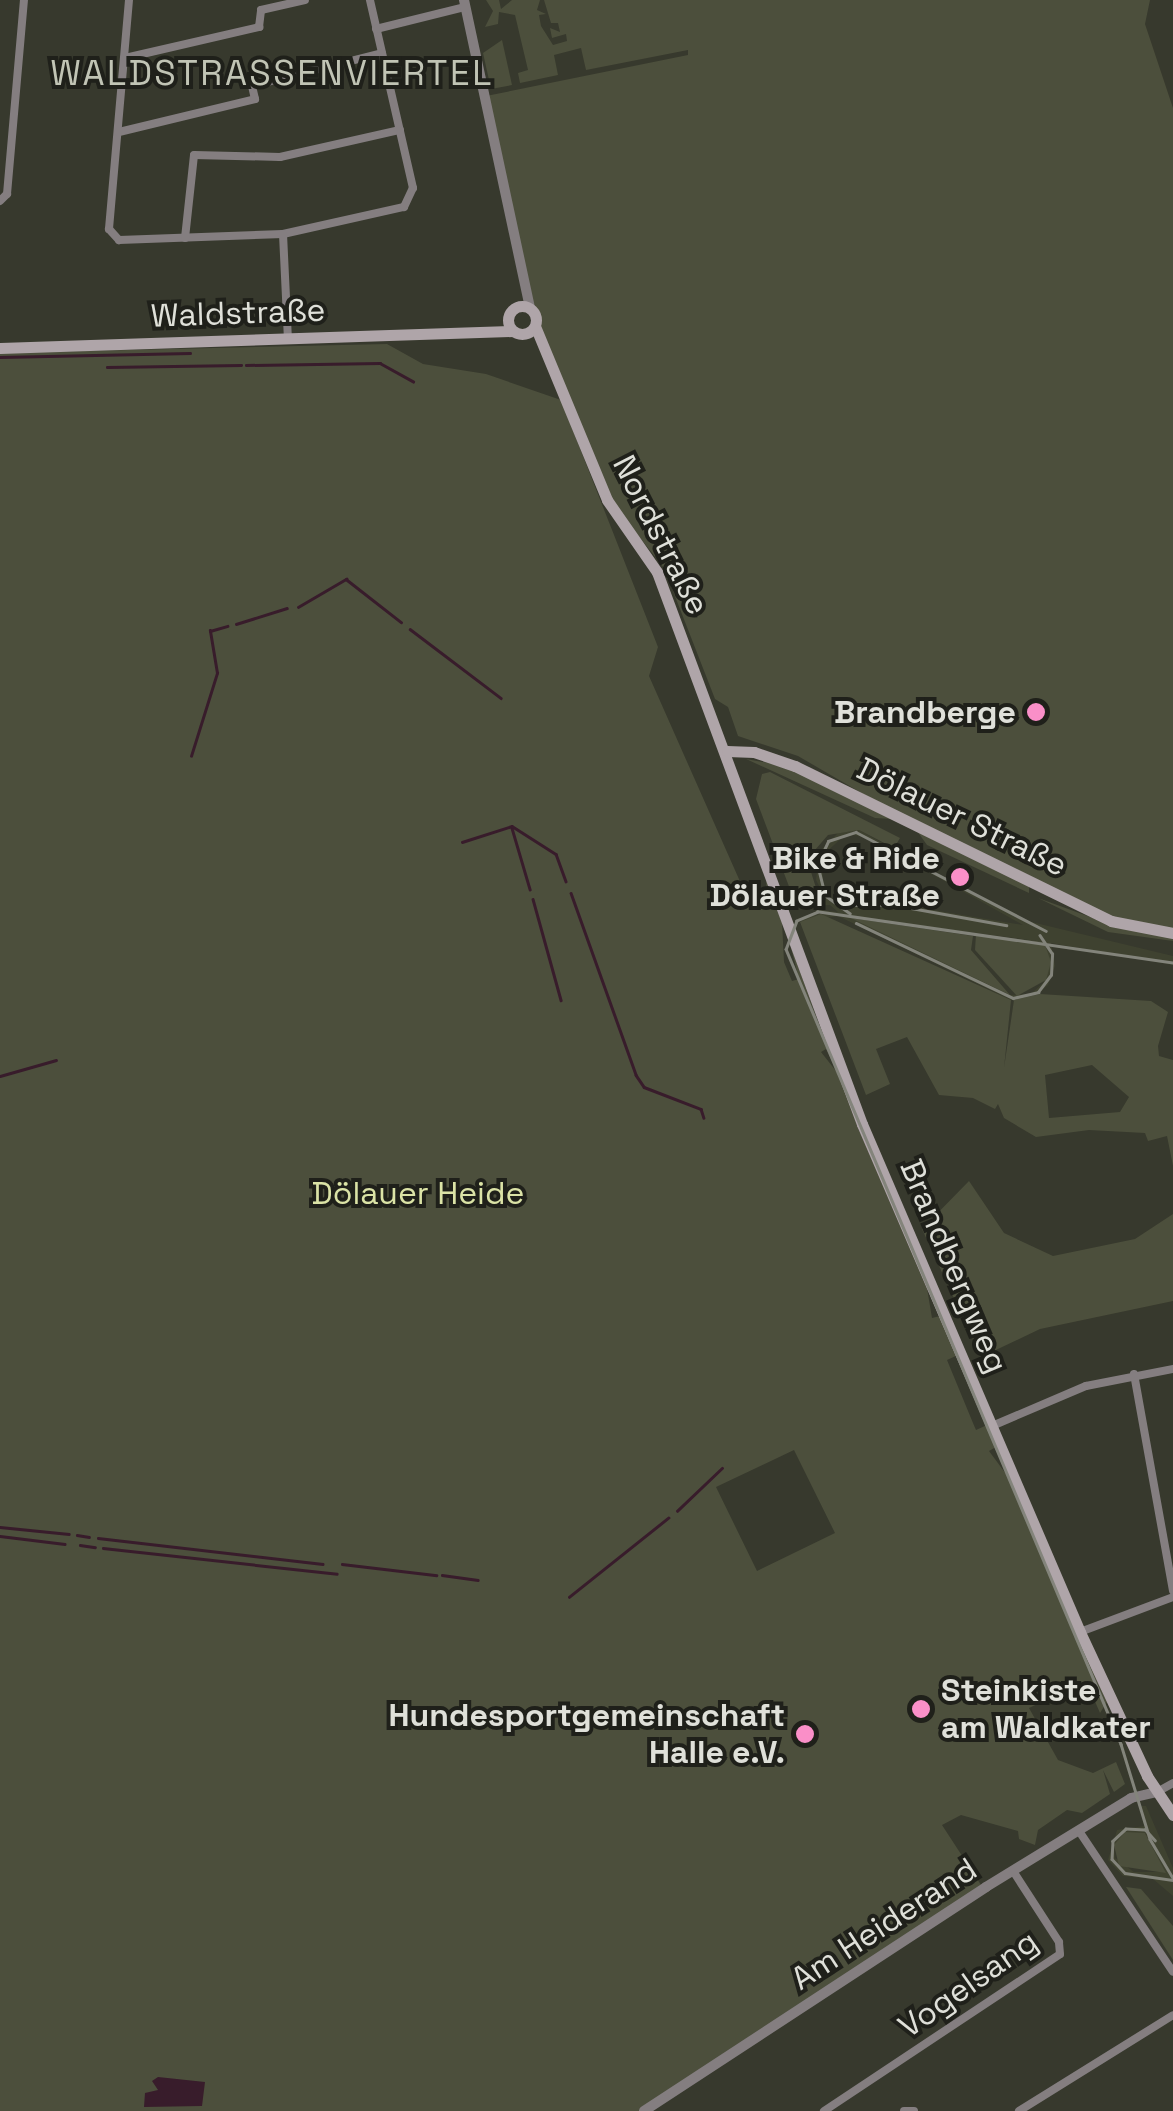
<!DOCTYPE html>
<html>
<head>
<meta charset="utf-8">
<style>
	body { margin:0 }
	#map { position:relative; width:1173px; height:2111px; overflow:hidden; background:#37392d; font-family:"Space Grotesk",sans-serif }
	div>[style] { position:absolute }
	.built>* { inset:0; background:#3f4230 }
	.green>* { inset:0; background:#4c4f3c }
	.water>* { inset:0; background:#381c2b }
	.stream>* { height:2.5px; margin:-1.25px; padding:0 1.25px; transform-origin:1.25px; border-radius:1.25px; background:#381c2b }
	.minor>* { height:8px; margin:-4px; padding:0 4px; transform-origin:4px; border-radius:4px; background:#847e80 }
	.tertiary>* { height:10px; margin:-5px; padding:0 5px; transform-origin:5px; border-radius:5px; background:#847e80 }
	.secondary>* { height:11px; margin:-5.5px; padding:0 5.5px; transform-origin:5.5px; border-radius:5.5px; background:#afa5a9 }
	.secondary>.ring { margin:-5.5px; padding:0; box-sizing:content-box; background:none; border:11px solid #afa5a9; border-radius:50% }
	.tram>* { height:2.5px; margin:-1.25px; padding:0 1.25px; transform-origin:1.25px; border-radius:1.25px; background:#83847b }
	.dots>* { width:28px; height:28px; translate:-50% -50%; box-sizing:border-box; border:5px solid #1f201a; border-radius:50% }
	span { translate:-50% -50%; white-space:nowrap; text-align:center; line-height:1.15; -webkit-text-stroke:8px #1f201a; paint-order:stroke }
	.street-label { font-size:32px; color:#dfe0d9 }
	.poi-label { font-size:32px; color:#dfe0d9; font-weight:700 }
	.right { translate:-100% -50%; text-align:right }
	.left { translate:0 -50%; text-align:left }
	.park-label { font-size:32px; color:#dbe3a6 }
	.neighbourhood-label { font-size:35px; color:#c1c4b5; letter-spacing:2.5px }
</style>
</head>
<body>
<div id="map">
	<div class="built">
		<div style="clip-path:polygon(evenodd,859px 830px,1019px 919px,1173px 956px,1173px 965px,1051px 943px,1055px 966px,1048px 985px,1034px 997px,1011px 1000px,838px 916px,800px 922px,817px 910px,838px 912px,830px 905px,794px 907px,826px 900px,816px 880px,819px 852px,838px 833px,859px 830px,846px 834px,866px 837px,1023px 925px,885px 902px,834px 901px,823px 887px,822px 856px,846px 834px,859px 830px,854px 917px,1044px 942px,1046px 980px,1031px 994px,1010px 995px,854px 917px)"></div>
		<div style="clip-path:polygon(evenodd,1139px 1806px,1146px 1806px,1173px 1868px,1173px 1896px,1153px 1879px,1123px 1876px,1108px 1860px,1117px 1830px,1144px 1826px,1139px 1806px,1145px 1833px,1165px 1872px,1134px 1872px,1115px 1858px,1114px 1845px,1145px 1833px)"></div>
	</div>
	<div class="green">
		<div style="clip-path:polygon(472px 0,499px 0,501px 9px,512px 0,540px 0,537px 10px,546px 14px,539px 15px,541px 26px,553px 45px,567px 41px,566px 34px,552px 38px,550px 28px,560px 32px,558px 23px,551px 23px,544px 0,1150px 0,1145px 24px,1173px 108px,1173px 933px,1128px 926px,908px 820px,798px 756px,738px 736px,728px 707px,715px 699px,664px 568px,614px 505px,540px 333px,486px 96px,688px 55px,688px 50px,586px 70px,581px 48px,554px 55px,558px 75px,520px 83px,518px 73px,528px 70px,515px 15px,499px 12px,498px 24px,485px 27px,493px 11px,486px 0)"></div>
		<div style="clip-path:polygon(502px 40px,512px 85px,491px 89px,483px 53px)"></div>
		<div style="clip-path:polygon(evenodd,387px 344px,423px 364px,486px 374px,561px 400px,658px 647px,649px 676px,750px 904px,767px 907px,766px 880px,782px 922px,784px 962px,792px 981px,799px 979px,790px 944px,833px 1063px,826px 1049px,821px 1052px,836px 1071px,926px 1282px,932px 1318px,940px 1316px,958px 1355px,947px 1360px,973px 1423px,976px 1430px,987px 1425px,996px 1447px,989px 1451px,1009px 1478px,1107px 1702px,1100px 1713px,1086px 1681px,1029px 1708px,1058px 1760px,1093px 1773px,1116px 1762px,1125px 1784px,1114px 1792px,1103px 1770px,1110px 1794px,1082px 1813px,1067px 1810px,1038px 1830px,1035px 1845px,1019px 1839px,1018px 1831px,961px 1815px,942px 1825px,983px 1888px,641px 2111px,0 2111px,0 353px,387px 344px,794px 1450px,835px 1533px,757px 1571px,716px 1487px,794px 1450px)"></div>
		<div style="clip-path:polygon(746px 759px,786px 766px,893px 819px,875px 818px)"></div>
		<div style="clip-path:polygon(770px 772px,900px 838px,894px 848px,859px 830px,828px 835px,815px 850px,811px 872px,818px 894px,793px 897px,756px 799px,762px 774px)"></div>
		<div style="clip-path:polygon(917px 831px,1029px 886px,1029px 893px,927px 845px)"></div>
		<div style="clip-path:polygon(1038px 898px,1104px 922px,1173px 937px,1173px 941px,1108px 932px)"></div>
		<div style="clip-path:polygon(evenodd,821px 914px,1011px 1000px,1004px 1068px,1014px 1000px,1040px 994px,1151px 1001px,1168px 1012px,1158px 1046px,1159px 1056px,1173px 1060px,1173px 1166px,1167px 1136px,1148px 1141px,1145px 1133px,1089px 1130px,1036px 1137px,1004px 1118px,998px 1104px,995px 1109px,973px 1098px,939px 1095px,907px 1037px,876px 1049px,890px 1084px,866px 1095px,800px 922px,821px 914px,1092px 1065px,1129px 1097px,1120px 1112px,1049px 1118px,1045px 1075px,1092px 1065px)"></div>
		<div style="clip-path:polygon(851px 918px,973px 936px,971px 950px,1010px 995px)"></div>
		<div style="clip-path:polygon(976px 934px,1044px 942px,1051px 962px,1046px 980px,1017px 996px,975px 950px)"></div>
		<div style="clip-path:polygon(969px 1181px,1004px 1233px,1053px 1256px,1135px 1239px,1173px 1214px,1173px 1301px,1040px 1329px,981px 1357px,922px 1229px)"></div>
		<div style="clip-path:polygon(1125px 1832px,1145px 1833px,1166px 1873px,1119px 1866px,1114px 1845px)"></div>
		<div style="clip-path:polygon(1126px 1887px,1141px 1889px,1173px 1926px,1173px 1960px)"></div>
	</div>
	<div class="water">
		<div style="clip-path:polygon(158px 2077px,205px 2082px,202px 2106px,144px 2107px,145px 2093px,158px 2090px,152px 2081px)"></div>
	</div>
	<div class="stream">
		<div style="left:0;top:357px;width:190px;rotate:-1.2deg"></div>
		<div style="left:246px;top:365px;width:134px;rotate:-0.9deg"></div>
		<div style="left:380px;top:363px;width:38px;rotate:29deg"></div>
		<div style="left:107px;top:367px;width:134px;rotate:-0.9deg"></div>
		<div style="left:298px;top:607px;width:56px;rotate:-30.3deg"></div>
		<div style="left:346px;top:579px;width:70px;rotate:38deg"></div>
		<div style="left:236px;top:624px;width:53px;rotate:-17.4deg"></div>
		<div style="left:410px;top:629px;width:114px;rotate:37.2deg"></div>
		<div style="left:191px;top:756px;width:87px;rotate:-72.6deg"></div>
		<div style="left:217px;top:673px;width:43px;rotate:-99.5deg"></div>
		<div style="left:210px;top:631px;width:18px;rotate:-16deg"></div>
		<div style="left:512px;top:828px;width:64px;rotate:73.6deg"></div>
		<div style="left:462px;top:842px;width:52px;rotate:-17.7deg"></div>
		<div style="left:512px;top:826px;width:52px;rotate:32.5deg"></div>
		<div style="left:556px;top:854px;width:29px;rotate:70deg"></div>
		<div style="left:571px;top:893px;width:193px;rotate:70.3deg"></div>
		<div style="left:636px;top:1075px;width:14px;rotate:56deg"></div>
		<div style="left:644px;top:1087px;width:61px;rotate:21.1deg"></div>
		<div style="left:701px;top:1109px;width:9px;rotate:72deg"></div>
		<div style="left:533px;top:899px;width:105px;rotate:74.5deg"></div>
		<div style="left:0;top:1076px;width:58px;rotate:-15.9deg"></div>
		<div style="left:677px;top:1511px;width:62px;rotate:-43.7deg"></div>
		<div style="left:0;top:1527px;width:69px;rotate:5.8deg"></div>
		<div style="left:77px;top:1535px;width:12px;rotate:9deg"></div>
		<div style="left:0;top:1536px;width:65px;rotate:7deg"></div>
		<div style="left:98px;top:1538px;width:226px;rotate:6.6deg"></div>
		<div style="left:80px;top:1545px;width:15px;rotate:8deg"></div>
		<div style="left:103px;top:1548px;width:235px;rotate:6.3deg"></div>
		<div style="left:342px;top:1564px;width:95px;rotate:6.7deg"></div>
		<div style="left:442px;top:1575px;width:36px;rotate:8deg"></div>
		<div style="left:569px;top:1597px;width:127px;rotate:-38.6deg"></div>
	</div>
	<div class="minor">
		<div style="left:129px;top:0;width:230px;rotate:95deg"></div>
		<div style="left:109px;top:229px;width:15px;rotate:48deg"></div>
		<div style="left:119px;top:240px;width:164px;rotate:-2.1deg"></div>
		<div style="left:283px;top:234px;width:124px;rotate:-12.6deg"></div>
		<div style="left:404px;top:207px;width:21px;rotate:-65deg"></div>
		<div style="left:413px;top:188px;width:193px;rotate:-102.9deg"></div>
		<div style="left:376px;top:29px;width:92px;rotate:-13.9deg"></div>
		<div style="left:125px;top:58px;width:138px;rotate:-13deg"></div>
		<div style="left:259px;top:27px;width:17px;rotate:-83deg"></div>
		<div style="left:261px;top:10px;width:45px;rotate:-12.8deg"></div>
		<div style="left:119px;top:132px;width:140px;rotate:-13.6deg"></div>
		<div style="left:255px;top:99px;width:13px;rotate:-103deg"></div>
		<div style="left:252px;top:86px;width:134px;rotate:-14.2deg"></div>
		<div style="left:0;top:201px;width:10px;rotate:-45deg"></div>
		<div style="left:7px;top:194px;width:195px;rotate:-85deg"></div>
		<div style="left:283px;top:234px;width:105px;rotate:87.3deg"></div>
		<div style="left:185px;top:238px;width:83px;rotate:-83.8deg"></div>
		<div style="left:194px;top:155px;width:86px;rotate:1.3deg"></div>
		<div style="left:280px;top:157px;width:123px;rotate:-12.7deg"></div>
		<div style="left:1134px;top:1374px;width:220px;rotate:79.8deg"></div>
		<div style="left:992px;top:1426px;width:102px;rotate:-23.1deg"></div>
		<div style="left:1086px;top:1386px;width:89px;rotate:-11.1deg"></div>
		<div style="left:1080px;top:1632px;width:99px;rotate:-20.6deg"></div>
		<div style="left:1157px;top:1792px;width:18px;rotate:-29deg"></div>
		<div style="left:1079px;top:1831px;width:169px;rotate:56.3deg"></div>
		<div style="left:824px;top:2111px;width:283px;rotate:-33.6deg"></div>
		<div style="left:1060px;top:1954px;width:12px;rotate:-95deg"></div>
		<div style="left:1059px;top:1942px;width:85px;rotate:-122.9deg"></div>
		<div style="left:904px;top:2111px;width:10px"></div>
		<div style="left:1019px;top:2111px;width:181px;rotate:-31.9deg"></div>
	</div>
	<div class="tertiary">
		<div style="left:464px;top:0;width:315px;rotate:77.9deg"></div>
		<div style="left:644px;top:2111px;width:409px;rotate:-33.2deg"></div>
		<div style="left:986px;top:1887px;width:170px;rotate:-31.5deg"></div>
		<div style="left:1131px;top:1798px;width:27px;rotate:-13deg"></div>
	</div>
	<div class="secondary">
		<div class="ring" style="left:508px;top:306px;width:17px;height:17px"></div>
		<div style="left:535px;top:326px;width:188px;rotate:67.5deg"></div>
		<div style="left:607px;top:500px;width:88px;rotate:55.2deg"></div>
		<div style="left:657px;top:572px;width:589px;rotate:69.63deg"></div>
		<div style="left:862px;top:1124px;width:553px;rotate:66.77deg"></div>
		<div style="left:1080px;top:1632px;width:159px;rotate:65deg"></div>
		<div style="left:1147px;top:1776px;width:47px;rotate:56.3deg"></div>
		<div style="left:0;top:348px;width:513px;rotate:-1.9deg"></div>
		<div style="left:727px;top:751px;width:27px;rotate:2deg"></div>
		<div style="left:754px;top:752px;width:43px;rotate:18.9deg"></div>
		<div style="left:795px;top:766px;width:352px;rotate:26.1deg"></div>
		<div style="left:1111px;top:921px;width:63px;rotate:11deg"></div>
	</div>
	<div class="tram">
		<div style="left:854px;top:906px;width:46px"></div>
		<div style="left:900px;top:906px;width:108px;rotate:10.2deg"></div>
		<div style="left:850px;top:914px;width:31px;rotate:-144deg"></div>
		<div style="left:825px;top:896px;width:32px;rotate:-104deg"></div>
		<div style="left:817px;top:865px;width:26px;rotate:-65deg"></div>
		<div style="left:828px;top:841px;width:29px;rotate:-18deg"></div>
		<div style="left:856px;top:832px;width:214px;rotate:27.5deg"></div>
		<div style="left:856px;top:923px;width:174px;rotate:25.5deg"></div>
		<div style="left:1013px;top:998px;width:26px;rotate:-13deg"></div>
		<div style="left:1038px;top:992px;width:21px;rotate:-53deg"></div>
		<div style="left:1051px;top:975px;width:21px;rotate:-87deg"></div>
		<div style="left:1052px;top:954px;width:22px;rotate:-124deg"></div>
		<div style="left:1173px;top:963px;width:359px;rotate:-171.8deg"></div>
		<div style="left:818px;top:912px;width:23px;rotate:157deg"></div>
		<div style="left:797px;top:921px;width:30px;rotate:111deg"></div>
		<div style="left:786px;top:949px;width:863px;rotate:67.15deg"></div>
		<div style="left:1121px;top:1744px;width:99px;rotate:73deg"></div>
		<div style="left:1150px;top:1839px;width:45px;rotate:59.5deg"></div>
		<div style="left:1155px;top:1841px;width:15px;rotate:-132deg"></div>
		<div style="left:1145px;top:1830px;width:19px;rotate:-177deg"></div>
		<div style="left:1126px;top:1829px;width:18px;rotate:137deg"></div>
		<div style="left:1113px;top:1841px;width:18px;rotate:93deg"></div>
		<div style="left:1112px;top:1859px;width:19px;rotate:47deg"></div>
		<div style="left:1125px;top:1873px;width:49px;rotate:8.3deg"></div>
	</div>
	<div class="dots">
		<div style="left:1036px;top:712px;background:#fa8fc8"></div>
		<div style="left:960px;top:877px;background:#fa8fc8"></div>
		<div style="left:921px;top:1709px;background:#fa8fc8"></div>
		<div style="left:805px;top:1734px;background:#fa8fc8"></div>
	</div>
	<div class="street-label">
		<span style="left:238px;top:313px;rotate:-2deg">Waldstraße</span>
		<span style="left:661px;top:535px;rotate:63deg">Nordstraße</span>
		<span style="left:962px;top:817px;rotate:26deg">Dölauer Straße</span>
		<span style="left:954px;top:1266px;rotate:67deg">Brandbergweg</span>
		<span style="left:884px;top:1924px;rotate:-33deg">Am Heiderand</span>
		<span style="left:968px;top:1984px;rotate:-35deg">Vogelsang</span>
	</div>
	<div class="poi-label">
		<span class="right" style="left:1016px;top:712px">Brandberge</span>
		<span class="right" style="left:940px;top:877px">Bike &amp; Ride<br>Dölauer Straße</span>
		<span class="left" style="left:941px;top:1709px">Steinkiste<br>am Waldkater</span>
		<span class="right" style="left:785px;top:1734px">Hundesportgemeinschaft<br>Halle e.V.</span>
	</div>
	<div class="park-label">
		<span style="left:418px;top:1193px">Dölauer Heide</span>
	</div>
	<div class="neighbourhood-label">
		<span style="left:272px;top:73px">WALDSTRASSENVIERTEL</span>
	</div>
</div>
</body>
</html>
